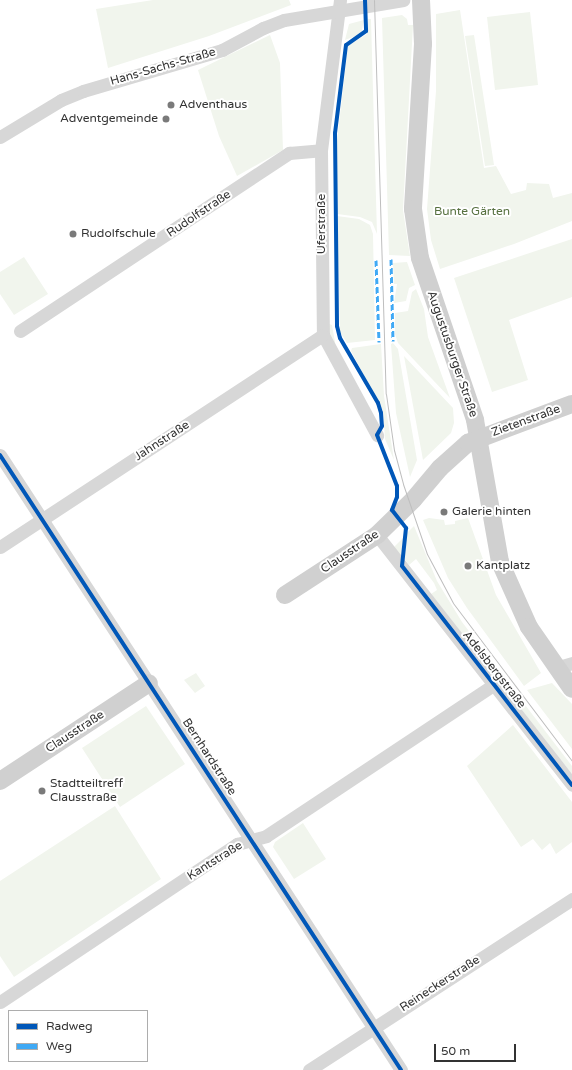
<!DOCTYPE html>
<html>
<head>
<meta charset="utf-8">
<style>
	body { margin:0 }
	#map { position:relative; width:572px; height:1070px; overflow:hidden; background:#fff; font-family:"Varela Round",sans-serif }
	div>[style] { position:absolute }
	.green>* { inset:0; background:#f1f5ed }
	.street>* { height:13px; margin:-6.5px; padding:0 6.5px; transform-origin:6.5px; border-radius:6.5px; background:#d7d7d7 }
	.secondary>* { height:18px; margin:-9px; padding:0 9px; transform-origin:9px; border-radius:9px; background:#d0d0d0 }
	.tram>* { height:1px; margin:-0.5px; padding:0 0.5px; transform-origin:0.5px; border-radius:0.5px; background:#bebebe }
	.quiet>* { height:3px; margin-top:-1.5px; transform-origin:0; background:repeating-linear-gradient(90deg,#3fa9f5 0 6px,transparent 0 9px) }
	.cycleway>* { height:4px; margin:-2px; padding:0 2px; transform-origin:2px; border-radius:2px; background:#0057b8 }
	.dots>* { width:11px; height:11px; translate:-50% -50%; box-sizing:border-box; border:2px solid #fff; border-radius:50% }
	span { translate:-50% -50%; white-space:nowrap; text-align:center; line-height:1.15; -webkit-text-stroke:4px #fff; paint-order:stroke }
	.street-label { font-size:12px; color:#333 }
	.poi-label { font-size:12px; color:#333 }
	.left { translate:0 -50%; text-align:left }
	.right { translate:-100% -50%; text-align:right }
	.park-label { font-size:12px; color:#56703f }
	.legend { position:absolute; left:8px; top:1010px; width:140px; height:52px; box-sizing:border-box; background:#fff; border:1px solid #adadad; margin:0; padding:5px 7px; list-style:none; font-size:12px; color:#333 }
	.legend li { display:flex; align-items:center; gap:8px; height:20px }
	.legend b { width:20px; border:1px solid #adadad }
	.scale { position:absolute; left:434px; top:1044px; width:82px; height:18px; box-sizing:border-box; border:2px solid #333; border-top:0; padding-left:5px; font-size:12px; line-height:14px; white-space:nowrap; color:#333; -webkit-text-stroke:3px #fff; paint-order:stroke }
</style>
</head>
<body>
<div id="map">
	<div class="green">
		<div style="clip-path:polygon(153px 0,289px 0,291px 5px,209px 36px,108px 68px,96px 9px)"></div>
		<div style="clip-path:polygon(460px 10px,484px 168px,496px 166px,511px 194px,526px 190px,527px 183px,549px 184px,553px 198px,572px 193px,572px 221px,514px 244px,440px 269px,431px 240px,427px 209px,436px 91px,436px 14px)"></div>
		<div style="clip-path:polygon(530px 12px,538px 85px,495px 90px,487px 17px)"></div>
		<div style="clip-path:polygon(402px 15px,407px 19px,408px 25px,413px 25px,403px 210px,410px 256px,389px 255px,382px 18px)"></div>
		<div style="clip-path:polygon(368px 19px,371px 19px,377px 234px,372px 222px,360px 217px,337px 214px,337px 141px,348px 46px,367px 34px)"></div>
		<div style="clip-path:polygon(364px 20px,361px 34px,345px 40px,349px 24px)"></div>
		<div style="clip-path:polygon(270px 35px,280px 63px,283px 150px,237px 176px,219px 136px,198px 70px)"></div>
		<div style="clip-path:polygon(474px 35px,494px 165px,485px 166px,465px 36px)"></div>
		<div style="clip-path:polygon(337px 216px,359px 219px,370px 225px,373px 234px,375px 340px,347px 343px,340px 332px)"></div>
		<div style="clip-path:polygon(572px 239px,572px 297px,509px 320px,528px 380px,492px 392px,454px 278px)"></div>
		<div style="clip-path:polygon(24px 257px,48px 294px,14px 315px,0 294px,0 272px)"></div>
		<div style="clip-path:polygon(407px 262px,415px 285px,409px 288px,406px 301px,394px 303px,397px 284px,394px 284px,393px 263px)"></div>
		<div style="clip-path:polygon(416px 289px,424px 309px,428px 337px,450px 398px,398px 343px,395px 334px,395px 313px,408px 311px,412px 292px)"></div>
		<div style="clip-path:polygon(329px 324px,332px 325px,336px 348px,329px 333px)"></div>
		<div style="clip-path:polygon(393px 343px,398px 349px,417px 460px,410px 477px,396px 413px,391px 344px)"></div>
		<div style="clip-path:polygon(381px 344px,384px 396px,394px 460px,385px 439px,383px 411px,351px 351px,352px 348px)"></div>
		<div style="clip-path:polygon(404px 356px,453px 408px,454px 423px,451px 433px,423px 460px)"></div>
		<div style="clip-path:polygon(429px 518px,444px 520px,445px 525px,455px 524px,455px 521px,468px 518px,496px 595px,541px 673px,524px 686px,467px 608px,448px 578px,423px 520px)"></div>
		<div style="clip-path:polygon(414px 526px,437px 581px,462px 622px,516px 693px,511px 696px,431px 594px,437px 590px,434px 583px,416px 559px,409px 565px,404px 558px,406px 534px)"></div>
		<div style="clip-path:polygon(404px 537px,402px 557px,394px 547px)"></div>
		<div style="clip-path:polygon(196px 673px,205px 686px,195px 693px,184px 680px)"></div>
		<div style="clip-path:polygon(552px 683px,572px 704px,572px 749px,527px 690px)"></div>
		<div style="clip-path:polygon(519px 697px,572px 766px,572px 774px,514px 700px)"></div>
		<div style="clip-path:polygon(146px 706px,185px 764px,120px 807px,82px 748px)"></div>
		<div style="clip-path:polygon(513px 725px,572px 802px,572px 842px,556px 854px,550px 843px,542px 850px,533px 839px,521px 847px,467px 766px)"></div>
		<div style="clip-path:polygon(115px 806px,161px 879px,14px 977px,0 956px,0 881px)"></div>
		<div style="clip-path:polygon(303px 823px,326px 859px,294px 879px,273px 847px,275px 842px)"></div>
	</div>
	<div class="street">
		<div style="left:340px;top:0;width:151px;rotate:97.2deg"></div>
		<div style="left:321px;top:150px;width:185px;rotate:89.4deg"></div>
		<div style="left:323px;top:335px;width:114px;rotate:61.6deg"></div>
		<div style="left:0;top:137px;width:71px;rotate:-31.2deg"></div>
		<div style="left:61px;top:100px;width:24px;rotate:-22deg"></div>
		<div style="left:83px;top:91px;width:145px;rotate:-16.4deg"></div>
		<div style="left:222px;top:50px;width:47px;rotate:-28.2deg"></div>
		<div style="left:263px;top:28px;width:22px;rotate:-21deg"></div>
		<div style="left:284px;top:20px;width:121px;rotate:-9.5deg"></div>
		<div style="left:20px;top:331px;width:323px;rotate:-33.5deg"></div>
		<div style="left:289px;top:153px;width:32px;rotate:-5deg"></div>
		<div style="left:0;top:455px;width:734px;rotate:56.89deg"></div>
		<div style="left:377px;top:535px;width:317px;rotate:52deg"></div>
		<div style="left:0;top:547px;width:386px;rotate:-33.3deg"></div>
		<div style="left:555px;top:668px;width:18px;rotate:-16deg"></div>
		<div style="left:0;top:1002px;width:285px;rotate:-33.7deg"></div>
		<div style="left:237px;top:844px;width:30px;rotate:-15deg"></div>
		<div style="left:266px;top:836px;width:273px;rotate:-33.6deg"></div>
		<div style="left:309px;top:1070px;width:314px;rotate:-33deg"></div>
	</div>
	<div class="secondary">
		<div style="left:421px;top:0;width:44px;rotate:87.4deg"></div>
		<div style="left:423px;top:44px;width:165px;rotate:93.5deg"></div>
		<div style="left:413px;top:209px;width:49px;rotate:81.9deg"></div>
		<div style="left:420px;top:258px;width:171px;rotate:71.2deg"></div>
		<div style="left:475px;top:420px;width:144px;rotate:80deg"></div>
		<div style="left:500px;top:562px;width:71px;rotate:66deg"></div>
		<div style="left:529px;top:627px;width:75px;rotate:55.3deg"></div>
		<div style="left:285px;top:595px;width:110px;rotate:-33.1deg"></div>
		<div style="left:377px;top:535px;width:50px;rotate:-44.2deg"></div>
		<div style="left:413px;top:500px;width:42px;rotate:-49.8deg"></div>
		<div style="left:440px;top:468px;width:38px;rotate:-42deg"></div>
		<div style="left:468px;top:443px;width:111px;rotate:-20.6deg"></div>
		<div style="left:0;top:781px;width:178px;rotate:-33.3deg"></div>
	</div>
	<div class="tram">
		<div style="left:374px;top:0;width:394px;rotate:88.3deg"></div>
		<div style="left:386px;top:394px;width:57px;rotate:81.9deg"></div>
		<div style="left:394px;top:450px;width:35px;rotate:75deg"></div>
		<div style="left:403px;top:484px;width:74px;rotate:71.1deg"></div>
		<div style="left:427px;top:554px;width:55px;rotate:62deg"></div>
		<div style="left:453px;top:603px;width:198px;rotate:53deg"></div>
	</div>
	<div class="quiet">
		<div style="left:391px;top:259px;width:82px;rotate:88.6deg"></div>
		<div style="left:376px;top:260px;width:82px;rotate:87.9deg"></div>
	</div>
	<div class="cycleway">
		<div style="left:365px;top:0;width:31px;rotate:88deg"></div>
		<div style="left:366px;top:31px;width:24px;rotate:145deg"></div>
		<div style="left:346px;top:45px;width:89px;rotate:97.1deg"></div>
		<div style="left:335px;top:133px;width:193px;rotate:89.4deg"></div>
		<div style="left:337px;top:326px;width:12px;rotate:76deg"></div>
		<div style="left:340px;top:338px;width:75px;rotate:59.7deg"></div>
		<div style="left:378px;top:403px;width:10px;rotate:73deg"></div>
		<div style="left:381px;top:413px;width:13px;rotate:86deg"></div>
		<div style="left:382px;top:426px;width:10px;rotate:119deg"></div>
		<div style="left:377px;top:435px;width:55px;rotate:68.6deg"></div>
		<div style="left:397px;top:486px;width:11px;rotate:90deg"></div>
		<div style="left:397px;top:497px;width:14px;rotate:111deg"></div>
		<div style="left:392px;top:510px;width:23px;rotate:52deg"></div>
		<div style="left:406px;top:528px;width:38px;rotate:96deg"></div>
		<div style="left:402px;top:566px;width:277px;rotate:52.2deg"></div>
		<div style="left:0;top:455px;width:734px;rotate:56.89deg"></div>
	</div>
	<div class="dots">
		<div style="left:171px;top:105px;background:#7a7a7a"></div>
		<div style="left:166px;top:119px;background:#7a7a7a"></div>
		<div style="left:73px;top:234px;background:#7a7a7a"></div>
		<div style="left:444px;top:512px;background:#7a7a7a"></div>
		<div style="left:468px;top:566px;background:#7a7a7a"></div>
		<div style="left:42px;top:791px;background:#7a7a7a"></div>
	</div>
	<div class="street-label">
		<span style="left:163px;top:67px;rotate:-16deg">Hans-Sachs-Straße</span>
		<span style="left:199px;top:214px;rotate:-34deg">Rudolfstraße</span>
		<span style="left:322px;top:224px;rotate:-90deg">Uferstraße</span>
		<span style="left:452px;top:354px;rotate:71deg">Augustusburger Straße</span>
		<span style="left:526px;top:421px;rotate:-20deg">Zietenstraße</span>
		<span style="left:162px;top:441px;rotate:-33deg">Jahnstraße</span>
		<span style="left:350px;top:552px;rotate:-34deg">Clausstraße</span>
		<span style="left:494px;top:670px;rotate:52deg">Adelsbergstraße</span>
		<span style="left:75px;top:732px;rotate:-33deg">Clausstraße</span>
		<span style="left:209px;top:757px;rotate:57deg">Bernhardstraße</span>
		<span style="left:215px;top:861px;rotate:-32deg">Kantstraße</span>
		<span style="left:440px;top:984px;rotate:-33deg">Reineckerstraße</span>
	</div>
	<div class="poi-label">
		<span class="left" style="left:179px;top:105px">Adventhaus</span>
		<span class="right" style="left:158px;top:119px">Adventgemeinde</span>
		<span class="left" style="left:81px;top:234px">Rudolfschule</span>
		<span class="left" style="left:452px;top:512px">Galerie hinten</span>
		<span class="left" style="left:476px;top:566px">Kantplatz</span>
		<span class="left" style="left:50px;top:791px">Stadtteiltreff<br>Clausstraße</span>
	</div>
	<div class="park-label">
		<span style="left:472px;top:212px">Bunte Gärten</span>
	</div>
	<ul class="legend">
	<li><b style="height:5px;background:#0057b8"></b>Radweg</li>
	<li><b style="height:5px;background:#3fa9f5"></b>Weg</li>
	</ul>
	<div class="scale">50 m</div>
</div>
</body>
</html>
